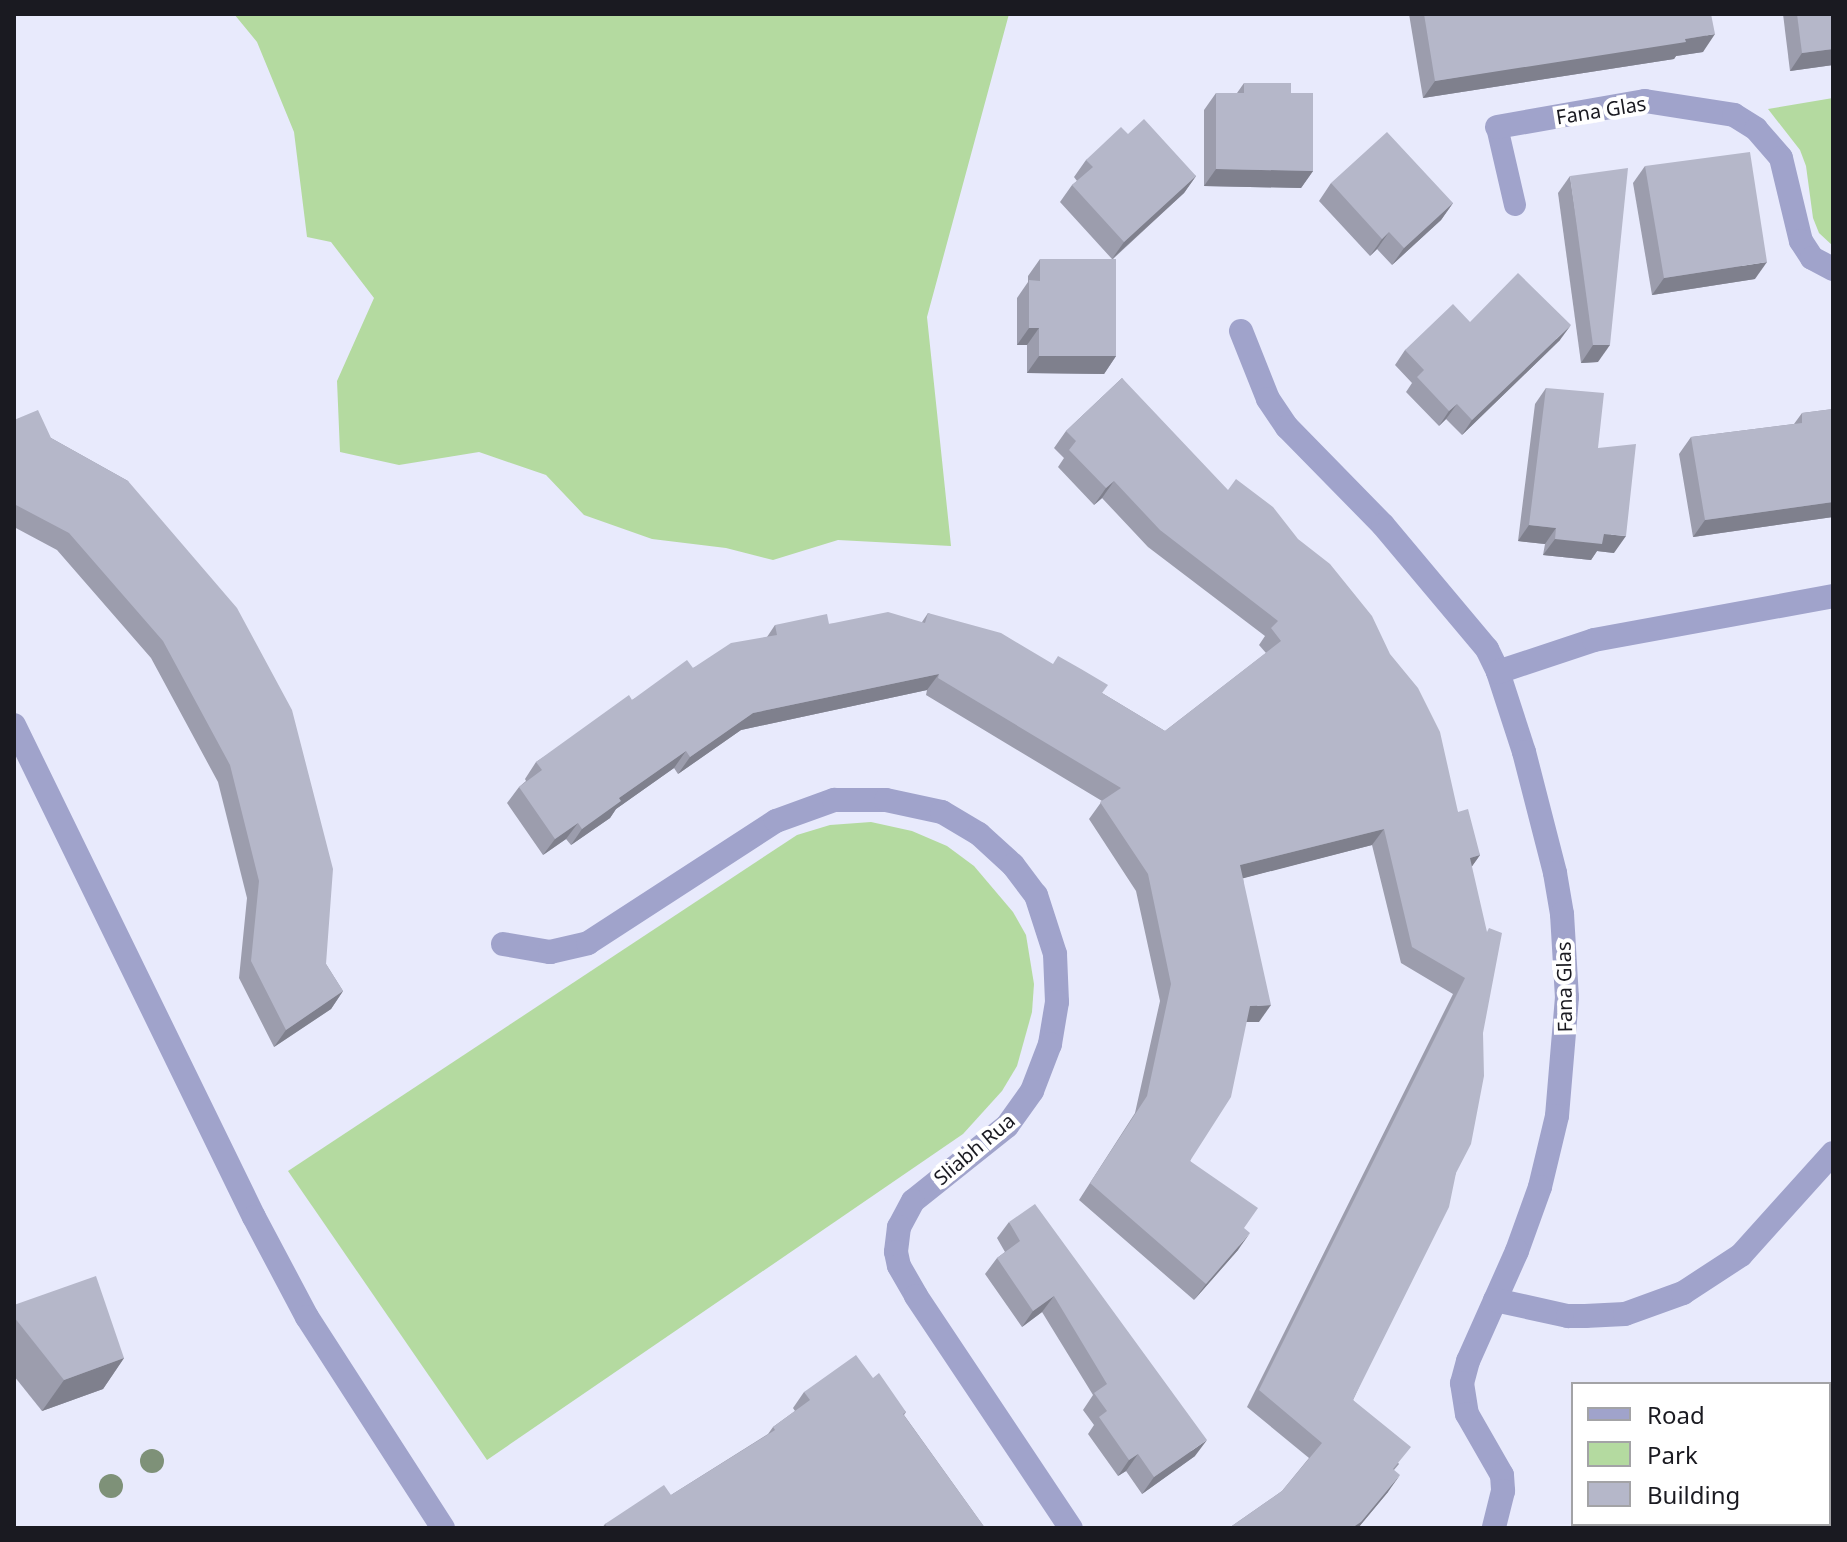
<!DOCTYPE html>
<html>
<head>
<meta charset="utf-8">
<style>
	body { margin:0 }
	#map { position:relative; width:1847px; height:1542px; overflow:hidden; background:#e8eafc; font-family:"Noto Sans",sans-serif }
	div>[style] { position:absolute }
	.green>* { inset:0; background:#b4daa0 }
	.lane>* { height:22px; margin:-11px; padding:0 11px; transform-origin:11px; border-radius:11px; background:#a0a3cb }
	.street>* { height:24px; margin:-12px; padding:0 12px; transform-origin:12px; border-radius:12px; background:#a0a3cb }
	.trees>* { width:24px; height:24px; margin:-12px; border-radius:50%; background:#7e9178 }
	.wall>* { inset:0; background:#9c9dad }
	.shaded-wall>* { inset:0; background:#7f808d }
	.building>* { inset:0; background:#b5b7c9 }
	span { translate:-50% -50%; white-space:nowrap; text-align:center; line-height:1.15; -webkit-text-stroke:8px #fff; paint-order:stroke }
	.street-label { font-size:20px; color:#1a1a21 }
	.frame { position:absolute; inset:0; border:16px solid #1a1a21; pointer-events:none }
	.legend { position:absolute; left:1571px; top:1382px; width:260px; height:144px; box-sizing:border-box; background:#fff; border:2px solid #a3a3a6; margin:0; padding:10px 14px; list-style:none; font-size:24px; color:#1a1a21 }
	.legend li { display:flex; align-items:center; gap:16px; height:40px }
	.legend b { width:40px; border:2px solid #a3a3a6 }
</style>
</head>
<body>
<div id="map">
	<div class="green">
		<div style="clip-path:polygon(234px 14px,1009px 14px,927px 317px,951px 546px,838px 540px,773px 560px,726px 548px,652px 539px,584px 515px,546px 475px,479px 452px,399px 465px,340px 452px,337px 381px,374px 298px,331px 242px,307px 237px,294px 132px,257px 42px)"></div>
		<div style="clip-path:polygon(1833px 98px,1833px 246px,1819px 233px,1813px 218px,1806px 166px,1800px 150px,1768px 109px)"></div>
		<div style="clip-path:polygon(871px 822px,912px 831px,947px 846px,974px 866px,1013px 912px,1026px 935px,1034px 984px,1032px 1012px,1017px 1066px,1002px 1091px,963px 1134px,487px 1460px,288px 1171px,797px 835px,830px 825px)"></div>
	</div>
	<div class="lane">
		<div style="left:1497px;top:127px;width:80px;rotate:77deg"></div>
	</div>
	<div class="street">
		<div style="left:1497px;top:127px;width:150px;rotate:-10deg"></div>
		<div style="left:1645px;top:101px;width:90px;rotate:8.9deg"></div>
		<div style="left:1734px;top:115px;width:26px;rotate:32deg"></div>
		<div style="left:1756px;top:129px;width:38px;rotate:49deg"></div>
		<div style="left:1781px;top:158px;width:85px;rotate:76.5deg"></div>
		<div style="left:1801px;top:241px;width:20px;rotate:57deg"></div>
		<div style="left:1812px;top:258px;width:24px;rotate:28deg"></div>
		<div style="left:1241px;top:331px;width:73px;rotate:68.3deg"></div>
		<div style="left:1268px;top:399px;width:34px;rotate:56deg"></div>
		<div style="left:1287px;top:427px;width:137px;rotate:45.6deg"></div>
		<div style="left:1383px;top:525px;width:162px;rotate:50deg"></div>
		<div style="left:1487px;top:649px;width:25px;rotate:64deg"></div>
		<div style="left:1498px;top:672px;width:84px;rotate:72deg"></div>
		<div style="left:1524px;top:752px;width:125px;rotate:75.6deg"></div>
		<div style="left:1555px;top:873px;width:42px;rotate:80.3deg"></div>
		<div style="left:1562px;top:914px;width:83px;rotate:86.6deg"></div>
		<div style="left:1567px;top:997px;width:119px;rotate:94.8deg"></div>
		<div style="left:1557px;top:1116px;width:73px;rotate:103.5deg"></div>
		<div style="left:1540px;top:1187px;width:68px;rotate:109.8deg"></div>
		<div style="left:1517px;top:1251px;width:120px;rotate:114deg"></div>
		<div style="left:1468px;top:1361px;width:23px;rotate:105deg"></div>
		<div style="left:1462px;top:1383px;width:31px;rotate:81deg"></div>
		<div style="left:1467px;top:1414px;width:70px;rotate:60.2deg"></div>
		<div style="left:1502px;top:1475px;width:16px;rotate:86deg"></div>
		<div style="left:1503px;top:1491px;width:38px;rotate:104deg"></div>
		<div style="left:1498px;top:672px;width:101px;rotate:-18.4deg"></div>
		<div style="left:1594px;top:640px;width:243px;rotate:-10.4deg"></div>
		<div style="left:14px;top:725px;width:547px;rotate:64deg"></div>
		<div style="left:254px;top:1217px;width:113px;rotate:62.1deg"></div>
		<div style="left:307px;top:1317px;width:251px;rotate:57.2deg"></div>
		<div style="left:503px;top:944px;width:48px;rotate:9.7deg"></div>
		<div style="left:550px;top:952px;width:39px;rotate:-13deg"></div>
		<div style="left:588px;top:943px;width:224px;rotate:-33deg"></div>
		<div style="left:776px;top:821px;width:62px;rotate:-19.9deg"></div>
		<div style="left:834px;top:800px;width:52px"></div>
		<div style="left:886px;top:800px;width:57px;rotate:12.1deg"></div>
		<div style="left:942px;top:812px;width:43px;rotate:30.7deg"></div>
		<div style="left:979px;top:834px;width:46px;rotate:42.4deg"></div>
		<div style="left:1013px;top:865px;width:38px;rotate:53deg"></div>
		<div style="left:1036px;top:895px;width:62px;rotate:72.1deg"></div>
		<div style="left:1055px;top:954px;width:48px;rotate:87.6deg"></div>
		<div style="left:1057px;top:1002px;width:43px;rotate:99.5deg"></div>
		<div style="left:1050px;top:1044px;width:50px;rotate:111deg"></div>
		<div style="left:1032px;top:1091px;width:43px;rotate:125.5deg"></div>
		<div style="left:1007px;top:1126px;width:120px;rotate:141.4deg"></div>
		<div style="left:913px;top:1201px;width:30px;rotate:118deg"></div>
		<div style="left:899px;top:1227px;width:25px;rotate:97deg"></div>
		<div style="left:896px;top:1252px;width:14px;rotate:78deg"></div>
		<div style="left:899px;top:1266px;width:34px;rotate:60deg"></div>
		<div style="left:916px;top:1296px;width:279px;rotate:56.3deg"></div>
		<div style="left:1495px;top:1300px;width:75px;rotate:12.4deg"></div>
		<div style="left:1568px;top:1316px;width:17px"></div>
		<div style="left:1585px;top:1316px;width:40px;rotate:-2.9deg"></div>
		<div style="left:1625px;top:1314px;width:62px;rotate:-19.9deg"></div>
		<div style="left:1683px;top:1293px;width:69px;rotate:-33.2deg"></div>
		<div style="left:1741px;top:1255px;width:137px;rotate:-48deg"></div>
	</div>
	<div class="trees">
		<div style="left:152px;top:1461px"></div>
		<div style="left:111px;top:1486px"></div>
	</div>
	<div class="wall">
		<div style="clip-path:polygon(1409px 14px,1711px 14px,1703px 52px,1676px 56px,1674px 59px,1423px 98px)"></div>
		<div style="clip-path:polygon(1783px 14px,1833px 14px,1833px 65px,1790px 71px)"></div>
		<div style="clip-path:polygon(1244px 83px,1291px 93px,1313px 171px,1301px 188px,1204px 186px,1204px 110px,1216px 93px,1237px 93px)"></div>
		<div style="clip-path:polygon(1128px 134px,1196px 176px,1184px 193px,1113px 259px,1116px 356px,1104px 374px,1027px 373px,1027px 345px,1017px 345px,1017px 298px,1028px 282px,1028px 276px,1040px 259px,1112px 259px,1060px 202px,1072px 185px,1077px 181px,1074px 177px,1086px 160px)"></div>
		<div style="clip-path:polygon(1645px 166px,1755px 279px,1652px 295px,1633px 183px)"></div>
		<div style="clip-path:polygon(1570px 176px,1598px 362px,1581px 363px,1558px 193px)"></div>
		<div style="clip-path:polygon(1331px 183px,1453px 203px,1441px 220px,1392px 265px,1377px 249px,1370px 256px,1319px 201px)"></div>
		<div style="clip-path:polygon(1470px 322px,1560px 340px,1462px 435px,1446px 419px,1439px 426px,1406px 392px,1412px 383px,1395px 365px,1405px 350px)"></div>
		<div style="clip-path:polygon(1122px 378px,1458px 812px,1480px 855px,1472px 866px,1456px 1173px,1353px 1400px,1399px 1464px,1394px 1470px,1388px 1492px,1358px 1528px,1229px 1528px,1282px 1491px,1309px 1458px,1247px 1407px,1453px 994px,1401px 963px,1372px 845px,1243px 878px,1259px 1022px,1246px 1022px,1190px 1161px,1244px 1228px,1238px 1250px,1194px 1300px,1079px 1200px,1135px 1113px,1160px 1001px,1136px 891px,1089px 819px,1102px 801px,926px 695px,927px 690px,741px 730px,678px 774px,674px 768px,616px 809px,610px 818px,571px 845px,566px 839px,543px 855px,507px 803px,519px 787px,526px 781px,525px 779px,536px 762px,632px 700px,693px 668px,767px 637px,775px 625px,922px 622px,928px 613px,1102px 693px,1165px 731px,1266px 653px,1259px 645px,1265px 636px,1148px 547px,1102px 498px,1094px 505px,1058px 467px,1064px 458px,1054px 448px,1066px 431px)"></div>
		<div style="clip-path:polygon(1546px 388px,1598px 448px,1614px 553px,1597px 551px,1591px 560px,1543px 555px,1545px 544px,1518px 541px,1535px 404px)"></div>
		<div style="clip-path:polygon(1833px 409px,1833px 517px,1693px 537px,1679px 454px,1691px 437px,1794px 424px,1802px 413px)"></div>
		<div style="clip-path:polygon(14px 420px,51px 438px,128px 481px,326px 964px,343px 991px,331px 1009px,274px 1047px,239px 978px,247px 898px,218px 782px,151px 658px,57px 550px,14px 527px)"></div>
		<div style="clip-path:polygon(1009px 1222px,1195px 1456px,1142px 1494px,1126px 1471px,1118px 1476px,1088px 1434px,1094px 1425px,1083px 1410px,1093px 1395px,1042px 1312px,1022px 1327px,985px 1274px,997px 1258px,1005px 1252px,997px 1238px)"></div>
		<div style="clip-path:polygon(14px 1305px,124px 1358px,103px 1389px,42px 1411px,14px 1376px)"></div>
		<div style="clip-path:polygon(873px 1378px,906px 1412px,904px 1415px,985px 1528px,602px 1528px,605px 1524px,671px 1495px,768px 1434px,773px 1427px,795px 1411px,793px 1408px,804px 1392px)"></div>
		<div style="clip-path:polygon(1833px 1384px,1833px 1461px,1829px 1455px,1829px 1387px)"></div>
		<div style="clip-path:polygon(1638px 1524px,1745px 1524px,1747px 1528px,1641px 1528px)"></div>
	</div>
	<div class="shaded-wall">
		<div style="clip-path:polygon(1715px 34px,1703px 52px,1676px 56px,1674px 59px,1423px 98px,1435px 81px)"></div>
		<div style="clip-path:polygon(1833px 49px,1833px 65px,1790px 71px,1802px 53px)"></div>
		<div style="clip-path:polygon(1216px 169px,1313px 171px,1301px 188px,1204px 186px)"></div>
		<div style="clip-path:polygon(1196px 176px,1184px 193px,1112px 259px,1124px 242px)"></div>
		<div style="clip-path:polygon(1453px 203px,1441px 220px,1392px 265px,1404px 248px)"></div>
		<div style="clip-path:polygon(1389px 232px,1377px 249px,1370px 256px,1382px 239px)"></div>
		<div style="clip-path:polygon(1767px 262px,1755px 279px,1652px 295px,1664px 278px)"></div>
		<div style="clip-path:polygon(1571px 325px,1560px 340px,1462px 435px,1472px 420px)"></div>
		<div style="clip-path:polygon(1029px 328px,1039px 328px,1027px 345px,1017px 345px)"></div>
		<div style="clip-path:polygon(1593px 345px,1610px 345px,1598px 362px,1581px 363px)"></div>
		<div style="clip-path:polygon(1039px 356px,1116px 356px,1104px 374px,1027px 373px)"></div>
		<div style="clip-path:polygon(1457px 404px,1446px 419px,1439px 426px,1449px 411px)"></div>
		<div style="clip-path:polygon(1114px 481px,1102px 498px,1094px 505px,1106px 488px)"></div>
		<div style="clip-path:polygon(1833px 502px,1833px 517px,1693px 537px,1705px 520px)"></div>
		<div style="clip-path:polygon(1529px 525px,1556px 528px,1545px 544px,1518px 541px)"></div>
		<div style="clip-path:polygon(1604px 534px,1626px 536px,1614px 553px,1597px 551px,1591px 560px,1543px 555px,1555px 539px)"></div>
		<div style="clip-path:polygon(939px 674px,927px 690px,741px 730px,678px 774px,690px 757px,753px 713px)"></div>
		<div style="clip-path:polygon(686px 751px,674px 768px,616px 809px,610px 818px,571px 845px,582px 829px,619px 798px)"></div>
		<div style="clip-path:polygon(578px 823px,566px 839px,543px 855px,555px 839px)"></div>
		<div style="clip-path:polygon(1384px 829px,1372px 845px,1229px 882px,1240px 865px)"></div>
		<div style="clip-path:polygon(1480px 855px,1468px 872px,1470px 858px)"></div>
		<div style="clip-path:polygon(343px 991px,331px 1009px,274px 1047px,286px 1030px)"></div>
		<div style="clip-path:polygon(1271px 1005px,1259px 1022px,1238px 1022px,1250px 1006px)"></div>
		<div style="clip-path:polygon(1250px 1233px,1238px 1250px,1194px 1300px,1206px 1284px)"></div>
		<div style="clip-path:polygon(1054px 1296px,1042px 1312px,1022px 1327px,1033px 1311px)"></div>
		<div style="clip-path:polygon(124px 1358px,103px 1389px,42px 1411px,64px 1380px)"></div>
		<div style="clip-path:polygon(1207px 1440px,1195px 1456px,1142px 1494px,1154px 1477px)"></div>
		<div style="clip-path:polygon(1138px 1454px,1126px 1471px,1118px 1476px,1129px 1460px)"></div>
		<div style="clip-path:polygon(1400px 1475px,1388px 1492px,1358px 1528px,1352px 1528px)"></div>
	</div>
	<div class="building">
		<div style="clip-path:polygon(1424px 14px,1711px 14px,1715px 34px,1685px 39px,1686px 42px,1435px 81px)"></div>
		<div style="clip-path:polygon(1797px 14px,1833px 14px,1833px 49px,1802px 53px)"></div>
		<div style="clip-path:polygon(1244px 83px,1291px 83px,1291px 93px,1313px 93px,1313px 171px,1216px 169px,1216px 93px,1244px 93px)"></div>
		<div style="clip-path:polygon(1144px 119px,1196px 176px,1124px 242px,1072px 185px,1093px 167px,1086px 160px,1103px 144px,1121px 127px,1128px 134px)"></div>
		<div style="clip-path:polygon(1387px 132px,1453px 203px,1404px 248px,1389px 232px,1382px 239px,1331px 183px)"></div>
		<div style="clip-path:polygon(1750px 152px,1767px 262px,1664px 278px,1645px 166px)"></div>
		<div style="clip-path:polygon(1628px 168px,1610px 345px,1593px 345px,1570px 176px)"></div>
		<div style="clip-path:polygon(1040px 259px,1116px 259px,1116px 356px,1039px 356px,1039px 328px,1029px 328px,1029px 280px,1040px 281px)"></div>
		<div style="clip-path:polygon(1518px 273px,1571px 325px,1472px 420px,1457px 404px,1449px 411px,1417px 377px,1424px 370px,1405px 350px,1453px 304px,1470px 322px)"></div>
		<div style="clip-path:polygon(1122px 378px,1228px 490px,1236px 479px,1273px 507px,1298px 539px,1330px 564px,1372px 616px,1390px 654px,1418px 688px,1440px 732px,1458px 812px,1468px 809px,1480px 855px,1470px 858px,1487px 932px,1489px 928px,1502px 933px,1483px 1033px,1484px 1076px,1471px 1144px,1456px 1173px,1449px 1207px,1353px 1400px,1411px 1447px,1393px 1469px,1400px 1475px,1361px 1522px,1352px 1528px,1229px 1528px,1282px 1491px,1322px 1443px,1259px 1390px,1465px 978px,1412px 947px,1384px 829px,1240px 865px,1271px 1005px,1250px 1006px,1231px 1097px,1190px 1161px,1258px 1208px,1244px 1228px,1250px 1233px,1206px 1284px,1090px 1183px,1147px 1096px,1171px 984px,1148px 874px,1100px 802px,1121px 788px,938px 678px,939px 674px,753px 713px,690px 757px,686px 751px,619px 798px,621px 801px,582px 829px,578px 823px,555px 839px,519px 787px,542px 770px,536px 762px,629px 695px,632px 700px,687px 660px,693px 668px,731px 643px,777px 635px,775px 625px,827px 614px,829px 624px,888px 612px,925px 623px,928px 613px,1001px 633px,1053px 664px,1058px 656px,1081px 669px,1108px 685px,1102px 693px,1165px 731px,1281px 641px,1271px 628px,1278px 621px,1160px 530px,1114px 481px,1106px 488px,1069px 450px,1076px 441px,1066px 431px)"></div>
		<div style="clip-path:polygon(1546px 388px,1604px 393px,1598px 448px,1636px 444px,1626px 536px,1604px 534px,1602px 544px,1555px 539px,1556px 528px,1529px 525px)"></div>
		<div style="clip-path:polygon(1833px 409px,1833px 502px,1705px 520px,1691px 437px,1802px 423px,1802px 413px)"></div>
		<div style="clip-path:polygon(38px 410px,51px 438px,128px 481px,237px 608px,292px 710px,333px 869px,326px 964px,343px 991px,286px 1030px,251px 961px,259px 881px,230px 765px,163px 641px,69px 533px,14px 504px,14px 420px)"></div>
		<div style="clip-path:polygon(1035px 1204px,1207px 1440px,1154px 1477px,1138px 1454px,1129px 1460px,1099px 1417px,1107px 1411px,1094px 1393px,1107px 1384px,1054px 1296px,1033px 1311px,997px 1258px,1020px 1241px,1009px 1222px)"></div>
		<div style="clip-path:polygon(96px 1276px,124px 1358px,64px 1380px,14px 1317px,14px 1305px)"></div>
		<div style="clip-path:polygon(856px 1355px,873px 1378px,879px 1373px,906px 1412px,903px 1414px,985px 1528px,608px 1528px,605px 1524px,664px 1485px,671px 1495px,775px 1430px,773px 1427px,810px 1400px,804px 1392px)"></div>
		<div style="clip-path:polygon(1833px 1384px,1833px 1437px,1829px 1440px,1829px 1387px)"></div>
		<div style="clip-path:polygon(1662px 1524px,1745px 1524px,1747px 1528px,1665px 1528px)"></div>
	</div>
	<div class="street-label">
		<span style="left:1601px;top:110px;rotate:-9deg">Fana Glas</span>
		<span style="left:1564px;top:987px;rotate:-91deg">Fana Glas</span>
		<span style="left:974px;top:1149px;rotate:-40deg">Sliabh Rua</span>
	</div>
	<div class="frame"></div>
	<ul class="legend">
	<li><b style="height:10px;background:#a0a3cb"></b>Road</li>
	<li><b style="height:22px;background:#b4daa0"></b>Park</li>
	<li><b style="height:22px;background:#b5b7c9"></b>Building</li>
	</ul>
</div>
</body>
</html>
